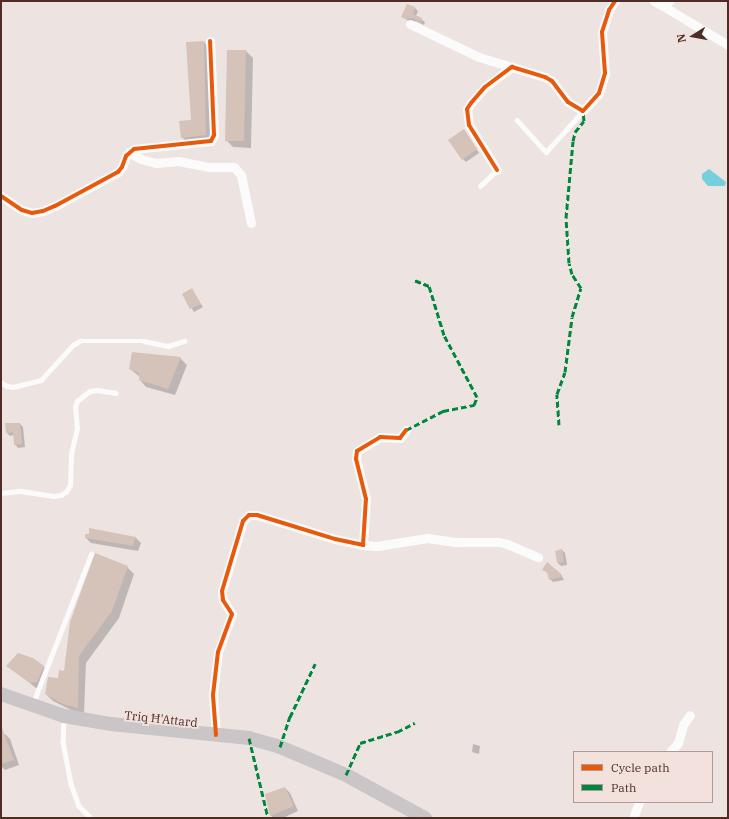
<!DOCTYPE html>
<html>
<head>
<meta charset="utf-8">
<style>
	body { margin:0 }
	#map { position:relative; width:729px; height:819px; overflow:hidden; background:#ede4e2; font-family:"IBM Plex Serif",serif }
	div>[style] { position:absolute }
	.water>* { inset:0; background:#75cfdd }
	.shadow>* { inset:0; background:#0003 }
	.building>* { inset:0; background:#d5c2b8 }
	.service>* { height:4.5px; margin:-2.25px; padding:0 2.25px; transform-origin:2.25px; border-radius:2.25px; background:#fcfbfb }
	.minor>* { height:9px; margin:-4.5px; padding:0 4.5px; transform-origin:4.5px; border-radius:4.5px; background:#fcfbfb }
	.primary>* { height:14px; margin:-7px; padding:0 7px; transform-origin:7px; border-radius:7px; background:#cac6c8 }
	.quiet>* { height:3px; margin-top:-1.5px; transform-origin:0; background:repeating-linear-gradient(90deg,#00873e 0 6px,transparent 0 9px) }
	.cycleway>* { height:4px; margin:-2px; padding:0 2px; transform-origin:2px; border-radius:2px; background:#e8590c }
	span { translate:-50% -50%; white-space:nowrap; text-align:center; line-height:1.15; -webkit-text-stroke:4px #f2e1dd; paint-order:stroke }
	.street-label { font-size:12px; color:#4e2d27 }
	.frame { position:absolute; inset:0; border:2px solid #4e2d27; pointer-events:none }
	.legend { position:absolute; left:573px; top:751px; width:140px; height:52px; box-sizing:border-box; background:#f2e1dd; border:1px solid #b09994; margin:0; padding:5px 7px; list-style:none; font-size:12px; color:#4e2d27 }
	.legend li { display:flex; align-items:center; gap:8px; height:20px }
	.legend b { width:20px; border:1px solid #b09994 }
	.north { position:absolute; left:673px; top:16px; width:40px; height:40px; -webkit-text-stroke:3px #f2e1dd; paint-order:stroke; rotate:259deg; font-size:11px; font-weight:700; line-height:16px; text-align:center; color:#4e2d27 }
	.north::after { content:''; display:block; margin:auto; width:14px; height:18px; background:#4e2d27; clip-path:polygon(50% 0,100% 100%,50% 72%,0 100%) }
</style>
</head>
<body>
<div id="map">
	<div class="water">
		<div style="clip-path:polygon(709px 169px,726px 182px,725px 186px,708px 186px,702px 179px,702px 174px)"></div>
	</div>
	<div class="shadow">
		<div style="clip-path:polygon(415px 8px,418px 11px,416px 16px,425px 22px,424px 25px,416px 21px,410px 22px,403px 17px)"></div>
		<div style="clip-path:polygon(204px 42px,210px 49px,213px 142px,189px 144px,182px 137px,192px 121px)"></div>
		<div style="clip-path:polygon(246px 51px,253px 58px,251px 148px,233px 147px,226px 140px)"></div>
		<div style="clip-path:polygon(464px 130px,479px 153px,466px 162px,463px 159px)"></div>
		<div style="clip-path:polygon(191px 289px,203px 307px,194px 312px,183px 294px)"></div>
		<div style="clip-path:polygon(180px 358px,187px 365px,175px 395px,146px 387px,140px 380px,140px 377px,130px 369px)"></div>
		<div style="clip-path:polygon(20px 424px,23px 427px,25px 447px,18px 448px,15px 444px,14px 435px,10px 436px,7px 433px)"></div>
		<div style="clip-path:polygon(90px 529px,136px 538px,141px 543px,138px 551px,91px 543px,86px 538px,90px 535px)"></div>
		<div style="clip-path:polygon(562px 550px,565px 553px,567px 565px,561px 566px,558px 563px,556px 552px)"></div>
		<div style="clip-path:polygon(127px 567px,134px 574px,119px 618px,86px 663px,84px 714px,71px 710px,53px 701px,46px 694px,65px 672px)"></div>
		<div style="clip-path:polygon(544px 570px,560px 573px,564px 580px,553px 582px,550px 579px,549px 574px)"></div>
		<div style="clip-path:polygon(8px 666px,43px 666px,48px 671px,42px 687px,36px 688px)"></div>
		<div style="clip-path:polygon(5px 734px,10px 739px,19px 765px,5px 770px,1px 766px,1px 736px)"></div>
		<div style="clip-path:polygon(473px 744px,480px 746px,479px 754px,472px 752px)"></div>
		<div style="clip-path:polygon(285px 788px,290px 793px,298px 811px,283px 818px,274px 818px,271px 816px,266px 795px)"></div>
	</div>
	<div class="building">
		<div style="clip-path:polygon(407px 4px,415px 7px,413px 14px,422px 18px,421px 22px,412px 18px,406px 19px,401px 17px)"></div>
		<div style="clip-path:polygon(204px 41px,206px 135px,181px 138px,179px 121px,191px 120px,186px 42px)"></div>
		<div style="clip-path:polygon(227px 50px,246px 50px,244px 141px,225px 141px)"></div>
		<div style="clip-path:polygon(464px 129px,477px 149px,462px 160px,448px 140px)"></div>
		<div style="clip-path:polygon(192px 288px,201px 304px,190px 309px,182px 294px)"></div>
		<div style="clip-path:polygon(132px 352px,181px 357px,168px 389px,139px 380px,139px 373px,129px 369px)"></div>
		<div style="clip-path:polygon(5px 423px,20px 423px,22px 444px,14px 445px,13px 432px,6px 433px)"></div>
		<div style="clip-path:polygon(89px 528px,136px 537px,133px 546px,85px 538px,85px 534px,89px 534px)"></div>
		<div style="clip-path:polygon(562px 549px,564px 562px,557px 563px,555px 551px)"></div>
		<div style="clip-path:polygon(95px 553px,128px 566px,112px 611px,79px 656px,78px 708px,63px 704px,45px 694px,48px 677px,58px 678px,59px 670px,64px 671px,70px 622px)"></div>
		<div style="clip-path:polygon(547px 562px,560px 573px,561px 577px,549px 580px,547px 572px,542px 570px)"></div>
		<div style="clip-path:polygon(18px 653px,33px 658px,44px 666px,37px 682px,30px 683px,6px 666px)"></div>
		<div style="clip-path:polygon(1px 725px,14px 760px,1px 764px)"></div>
		<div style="clip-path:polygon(285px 787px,294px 806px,270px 816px,265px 794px)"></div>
	</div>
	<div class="service">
		<div style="left:517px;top:120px;width:43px;rotate:47.8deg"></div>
		<div style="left:546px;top:152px;width:55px;rotate:-47.9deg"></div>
		<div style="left:480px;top:186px;width:23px;rotate:-43deg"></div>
		<div style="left:1px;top:382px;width:7px;rotate:34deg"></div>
		<div style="left:7px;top:386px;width:6px;rotate:9deg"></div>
		<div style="left:13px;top:387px;width:29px;rotate:-14deg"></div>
		<div style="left:41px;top:380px;width:47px;rotate:-47.6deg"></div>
		<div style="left:73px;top:345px;width:8px;rotate:-30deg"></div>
		<div style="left:80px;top:341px;width:64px"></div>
		<div style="left:144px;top:341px;width:25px;rotate:12deg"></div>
		<div style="left:168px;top:346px;width:17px;rotate:-17deg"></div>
		<div style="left:1px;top:493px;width:20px;rotate:-6deg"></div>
		<div style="left:21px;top:491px;width:32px;rotate:9deg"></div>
		<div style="left:53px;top:496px;width:8px;rotate:-7deg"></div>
		<div style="left:61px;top:495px;width:6px;rotate:-31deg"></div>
		<div style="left:66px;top:492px;width:8px;rotate:-60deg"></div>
		<div style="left:70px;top:485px;width:31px;rotate:-88deg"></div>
		<div style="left:71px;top:454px;width:26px;rotate:-77deg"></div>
		<div style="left:77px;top:429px;width:22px;rotate:-95deg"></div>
		<div style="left:75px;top:407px;width:6px;rotate:-72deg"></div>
		<div style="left:77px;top:401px;width:16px;rotate:-38deg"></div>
		<div style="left:90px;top:391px;width:7px;rotate:-8deg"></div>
		<div style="left:97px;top:390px;width:19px;rotate:9deg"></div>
		<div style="left:33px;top:703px;width:160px;rotate:-68.7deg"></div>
		<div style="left:64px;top:718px;width:24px;rotate:92deg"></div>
		<div style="left:63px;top:742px;width:43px;rotate:79.2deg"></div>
		<div style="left:71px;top:784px;width:23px;rotate:70deg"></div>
		<div style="left:79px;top:806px;width:17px;rotate:45deg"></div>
	</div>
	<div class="minor">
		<div style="left:654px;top:1px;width:10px;rotate:29deg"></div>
		<div style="left:663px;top:6px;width:8px;rotate:-40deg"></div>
		<div style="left:663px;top:6px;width:76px;rotate:31deg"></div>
		<div style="left:410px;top:24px;width:76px;rotate:25.6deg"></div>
		<div style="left:479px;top:57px;width:34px;rotate:17deg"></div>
		<div style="left:129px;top:152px;width:14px;rotate:30deg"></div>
		<div style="left:141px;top:159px;width:16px;rotate:15deg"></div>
		<div style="left:156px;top:163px;width:22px;rotate:-5deg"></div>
		<div style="left:178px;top:161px;width:32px;rotate:11deg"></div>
		<div style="left:209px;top:167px;width:25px"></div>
		<div style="left:234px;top:167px;width:11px;rotate:49deg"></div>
		<div style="left:241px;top:175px;width:49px;rotate:78.2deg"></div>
		<div style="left:497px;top:170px;width:53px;rotate:-121.9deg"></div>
		<div style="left:469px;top:125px;width:16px;rotate:-97deg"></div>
		<div style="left:467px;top:109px;width:7px;rotate:-56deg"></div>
		<div style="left:471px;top:103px;width:21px;rotate:-49deg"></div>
		<div style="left:485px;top:87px;width:34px;rotate:-37deg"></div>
		<div style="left:512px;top:67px;width:34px;rotate:17deg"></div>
		<div style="left:545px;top:77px;width:8px;rotate:30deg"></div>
		<div style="left:552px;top:81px;width:26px;rotate:53deg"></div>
		<div style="left:568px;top:102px;width:17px;rotate:31deg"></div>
		<div style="left:583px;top:111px;width:24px;rotate:-48deg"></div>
		<div style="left:599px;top:93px;width:21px;rotate:-73deg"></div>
		<div style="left:605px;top:73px;width:41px;rotate:-94.2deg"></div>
		<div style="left:602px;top:32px;width:23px;rotate:-72deg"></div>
		<div style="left:609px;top:10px;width:11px;rotate:-56deg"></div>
		<div style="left:1px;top:196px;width:25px;rotate:34deg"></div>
		<div style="left:22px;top:210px;width:10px;rotate:17deg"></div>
		<div style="left:32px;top:213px;width:11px;rotate:-10deg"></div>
		<div style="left:43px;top:211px;width:13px;rotate:-23deg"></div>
		<div style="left:55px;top:206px;width:72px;rotate:-28.4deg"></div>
		<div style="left:118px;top:172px;width:6px;rotate:-51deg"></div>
		<div style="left:122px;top:167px;width:12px;rotate:-70deg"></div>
		<div style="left:126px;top:156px;width:11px;rotate:-41deg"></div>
		<div style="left:134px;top:149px;width:77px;rotate:-5.9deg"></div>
		<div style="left:211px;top:141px;width:7px;rotate:-63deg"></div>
		<div style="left:214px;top:135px;width:94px;rotate:-92.4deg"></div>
		<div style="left:363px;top:545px;width:14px;rotate:4deg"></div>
		<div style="left:377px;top:546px;width:51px;rotate:-9.1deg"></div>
		<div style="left:427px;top:538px;width:30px;rotate:8deg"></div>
		<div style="left:457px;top:542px;width:42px"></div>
		<div style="left:499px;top:542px;width:8px;rotate:14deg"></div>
		<div style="left:507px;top:544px;width:34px;rotate:23deg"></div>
		<div style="left:216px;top:735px;width:40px;rotate:-94.3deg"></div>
		<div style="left:213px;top:695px;width:43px;rotate:-83.4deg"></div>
		<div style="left:218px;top:652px;width:40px;rotate:-69.8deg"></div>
		<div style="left:232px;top:614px;width:17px;rotate:-123deg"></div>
		<div style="left:223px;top:600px;width:9px;rotate:-96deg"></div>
		<div style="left:222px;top:591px;width:73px;rotate:-73.3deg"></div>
		<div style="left:243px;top:521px;width:8px;rotate:-45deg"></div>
		<div style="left:249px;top:515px;width:8px"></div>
		<div style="left:257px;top:515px;width:82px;rotate:17.1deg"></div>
		<div style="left:335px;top:539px;width:29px;rotate:12deg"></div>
		<div style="left:363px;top:545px;width:46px;rotate:-86.3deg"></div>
		<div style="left:366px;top:499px;width:41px;rotate:-104deg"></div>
		<div style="left:356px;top:459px;width:8px;rotate:-83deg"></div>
		<div style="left:357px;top:451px;width:27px;rotate:-31deg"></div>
		<div style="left:380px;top:437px;width:20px;rotate:3deg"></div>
		<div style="left:400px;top:438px;width:10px;rotate:-53deg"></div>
		<div style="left:670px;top:752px;width:12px;rotate:-48deg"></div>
		<div style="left:678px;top:743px;width:19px;rotate:-74deg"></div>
		<div style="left:683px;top:725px;width:12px;rotate:-55deg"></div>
		<div style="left:633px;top:818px;width:17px;rotate:-69deg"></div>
	</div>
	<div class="primary">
		<div style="left:1px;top:694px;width:67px;rotate:19.2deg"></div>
		<div style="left:64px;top:716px;width:48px;rotate:9.7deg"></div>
		<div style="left:111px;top:724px;width:139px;rotate:5.8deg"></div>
		<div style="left:249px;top:738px;width:32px;rotate:16deg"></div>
		<div style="left:280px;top:747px;width:72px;rotate:23deg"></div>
		<div style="left:346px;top:775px;width:90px;rotate:28.6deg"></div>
	</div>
	<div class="quiet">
		<div style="left:559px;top:425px;width:31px;rotate:-94deg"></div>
		<div style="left:557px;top:394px;width:23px;rotate:-70deg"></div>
		<div style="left:565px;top:372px;width:55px;rotate:-82.7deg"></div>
		<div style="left:572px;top:317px;width:30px;rotate:-73deg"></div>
		<div style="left:581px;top:288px;width:17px;rotate:-123deg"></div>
		<div style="left:572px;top:274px;width:11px;rotate:-105deg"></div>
		<div style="left:569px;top:263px;width:45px;rotate:-93.8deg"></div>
		<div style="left:566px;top:218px;width:77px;rotate:-84.8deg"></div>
		<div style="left:573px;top:141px;width:9px;rotate:-77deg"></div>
		<div style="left:575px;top:132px;width:14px;rotate:-51deg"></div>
		<div style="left:584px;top:121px;width:10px;rotate:-96deg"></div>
		<div style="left:406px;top:430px;width:42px;rotate:-27.2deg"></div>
		<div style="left:443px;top:411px;width:32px;rotate:-11deg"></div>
		<div style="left:474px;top:405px;width:9px;rotate:-69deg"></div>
		<div style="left:477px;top:397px;width:70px;rotate:-118deg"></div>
		<div style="left:444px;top:335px;width:51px;rotate:-107deg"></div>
		<div style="left:429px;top:286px;width:16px;rotate:-158deg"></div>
		<div style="left:249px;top:738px;width:82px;rotate:76.6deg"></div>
		<div style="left:280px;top:747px;width:32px;rotate:-72deg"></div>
		<div style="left:290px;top:717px;width:59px;rotate:-64.7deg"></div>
		<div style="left:346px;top:775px;width:35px;rotate:-66deg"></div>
		<div style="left:360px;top:743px;width:39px;rotate:-17deg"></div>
		<div style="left:397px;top:732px;width:20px;rotate:-27deg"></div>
	</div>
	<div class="cycleway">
		<div style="left:497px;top:170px;width:53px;rotate:-121.9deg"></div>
		<div style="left:469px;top:125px;width:16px;rotate:-97deg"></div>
		<div style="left:467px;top:109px;width:7px;rotate:-56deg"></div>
		<div style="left:471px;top:103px;width:21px;rotate:-49deg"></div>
		<div style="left:485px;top:87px;width:34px;rotate:-37deg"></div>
		<div style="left:512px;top:67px;width:34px;rotate:17deg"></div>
		<div style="left:545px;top:77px;width:8px;rotate:30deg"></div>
		<div style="left:552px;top:81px;width:26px;rotate:53deg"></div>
		<div style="left:568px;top:102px;width:17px;rotate:31deg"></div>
		<div style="left:583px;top:111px;width:24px;rotate:-48deg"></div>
		<div style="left:599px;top:93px;width:21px;rotate:-73deg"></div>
		<div style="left:605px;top:73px;width:41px;rotate:-94.2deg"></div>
		<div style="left:602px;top:32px;width:23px;rotate:-72deg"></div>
		<div style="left:609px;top:10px;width:11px;rotate:-56deg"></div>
		<div style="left:1px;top:196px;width:25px;rotate:34deg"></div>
		<div style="left:22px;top:210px;width:10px;rotate:17deg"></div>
		<div style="left:32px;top:213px;width:11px;rotate:-10deg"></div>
		<div style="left:43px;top:211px;width:13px;rotate:-23deg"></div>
		<div style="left:55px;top:206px;width:72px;rotate:-28.4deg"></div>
		<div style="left:118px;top:172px;width:6px;rotate:-51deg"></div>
		<div style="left:122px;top:167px;width:12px;rotate:-70deg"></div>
		<div style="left:126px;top:156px;width:11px;rotate:-41deg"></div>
		<div style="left:134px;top:149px;width:77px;rotate:-5.9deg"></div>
		<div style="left:211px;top:141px;width:7px;rotate:-63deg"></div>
		<div style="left:214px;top:135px;width:94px;rotate:-92.4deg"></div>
		<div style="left:216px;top:735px;width:40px;rotate:-94.3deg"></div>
		<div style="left:213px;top:695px;width:43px;rotate:-83.4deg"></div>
		<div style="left:218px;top:652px;width:40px;rotate:-69.8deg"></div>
		<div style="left:232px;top:614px;width:17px;rotate:-123deg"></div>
		<div style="left:223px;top:600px;width:9px;rotate:-96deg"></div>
		<div style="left:222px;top:591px;width:73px;rotate:-73.3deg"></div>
		<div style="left:243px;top:521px;width:8px;rotate:-45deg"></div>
		<div style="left:249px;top:515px;width:8px"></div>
		<div style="left:257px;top:515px;width:82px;rotate:17.1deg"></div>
		<div style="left:335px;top:539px;width:29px;rotate:12deg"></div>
		<div style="left:363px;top:545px;width:46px;rotate:-86.3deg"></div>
		<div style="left:366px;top:499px;width:41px;rotate:-104deg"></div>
		<div style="left:356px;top:459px;width:8px;rotate:-83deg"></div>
		<div style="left:357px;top:451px;width:27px;rotate:-31deg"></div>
		<div style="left:380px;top:437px;width:20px;rotate:3deg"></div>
		<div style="left:400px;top:438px;width:10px;rotate:-53deg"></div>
	</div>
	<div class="street-label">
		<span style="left:161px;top:719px;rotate:6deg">Triq Ħ'Attard</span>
	</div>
	<div class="frame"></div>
	<ul class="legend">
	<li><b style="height:5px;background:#e8590c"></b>Cycle path</li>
	<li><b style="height:5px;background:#00873e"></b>Path</li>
	</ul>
	<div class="north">N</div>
</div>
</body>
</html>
